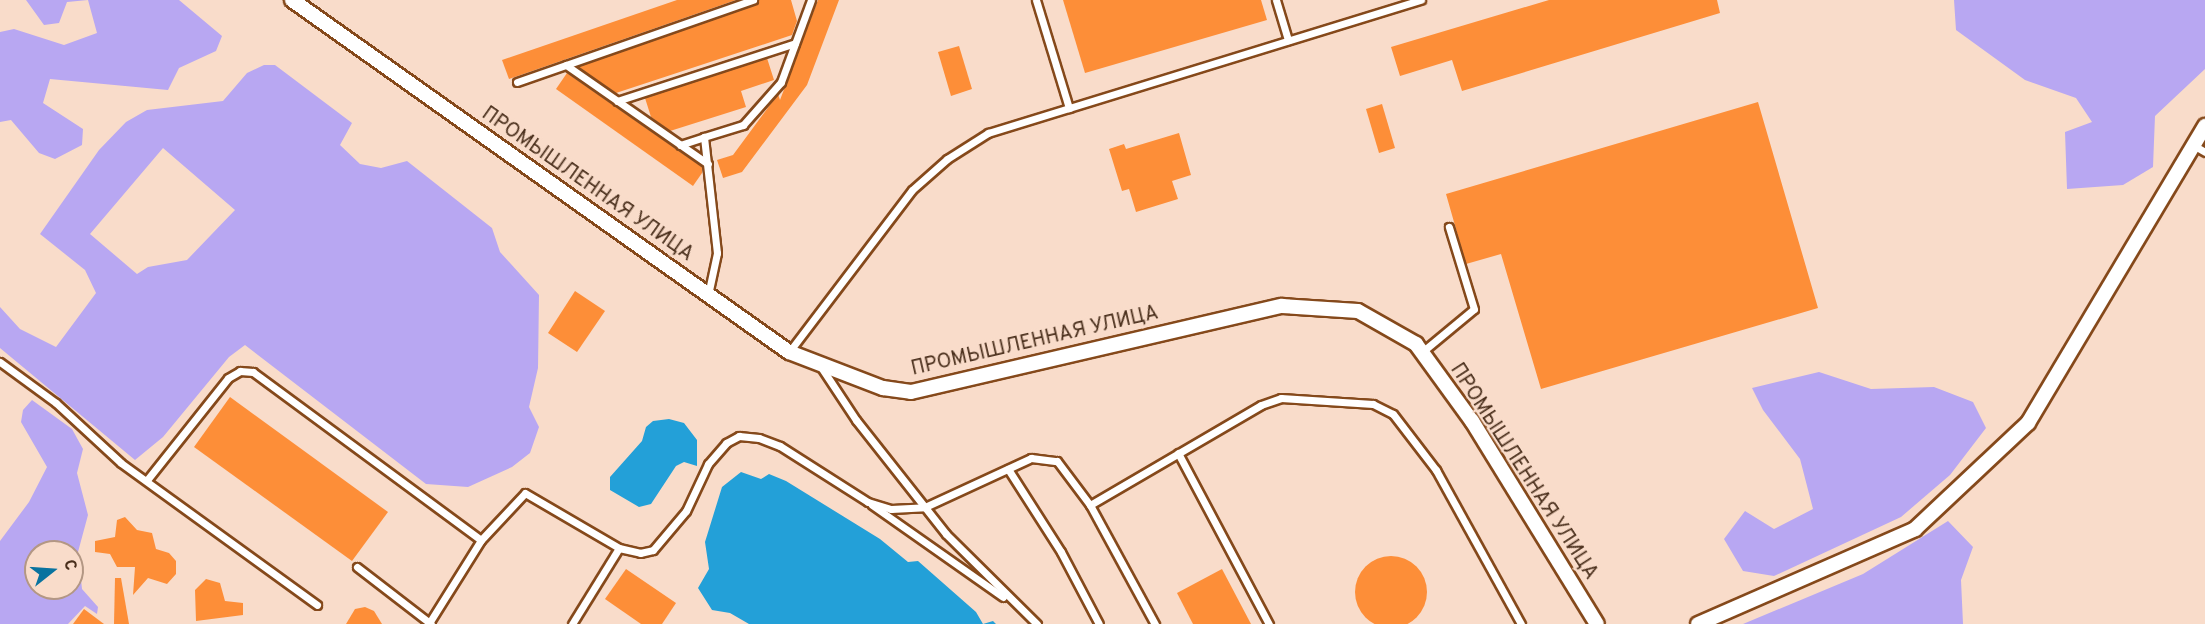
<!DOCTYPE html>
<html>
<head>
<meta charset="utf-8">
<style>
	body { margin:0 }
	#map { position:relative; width:2205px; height:624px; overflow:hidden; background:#f9dcca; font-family:Overpass,sans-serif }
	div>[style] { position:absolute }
	.green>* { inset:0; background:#b8a7f2 }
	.water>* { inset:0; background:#23a0d8 }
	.building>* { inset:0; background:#fd8e38 }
	.round { border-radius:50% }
	.roads { filter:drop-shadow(2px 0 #85491b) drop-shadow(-2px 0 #85491b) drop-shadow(0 2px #85491b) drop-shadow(0 -2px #85491b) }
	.lane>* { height:7px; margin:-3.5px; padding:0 3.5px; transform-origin:3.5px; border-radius:3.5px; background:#fff }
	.street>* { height:14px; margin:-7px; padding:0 7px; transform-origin:7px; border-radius:7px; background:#fff }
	span { translate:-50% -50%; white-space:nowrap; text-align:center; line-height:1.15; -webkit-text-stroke:4.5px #f9dcca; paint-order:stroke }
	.street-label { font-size:20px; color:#4a2f1c }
	.north { position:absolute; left:24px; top:540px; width:60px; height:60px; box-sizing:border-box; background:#f9dcca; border:2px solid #b39784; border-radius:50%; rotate:73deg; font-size:16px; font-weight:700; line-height:24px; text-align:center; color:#4a2f1c }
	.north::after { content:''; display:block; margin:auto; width:21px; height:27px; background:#09739f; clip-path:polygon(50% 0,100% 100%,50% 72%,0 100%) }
</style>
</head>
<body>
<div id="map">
	<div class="green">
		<div style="clip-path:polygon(26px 0,179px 0,222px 36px,216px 51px,179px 68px,168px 90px,50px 79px,43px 103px,83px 129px,82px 145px,55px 159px,39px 153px,11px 120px,0 122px,0 32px,14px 29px,64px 45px,97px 33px,88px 0,67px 2px,59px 23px,44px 25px)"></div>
		<div style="clip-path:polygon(1954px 0,2205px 0,2205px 69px,2155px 116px,2153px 167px,2123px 185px,2067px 189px,2065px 132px,2092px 122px,2076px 98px,2025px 80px,1956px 30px)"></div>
		<div style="clip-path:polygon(evenodd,264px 65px,275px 65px,352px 123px,340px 145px,360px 164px,381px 168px,407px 161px,492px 228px,500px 252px,539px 295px,538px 368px,529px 407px,539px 427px,530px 453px,512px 467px,468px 487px,426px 484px,245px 345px,229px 357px,163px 437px,135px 460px,0 348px,0 307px,20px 329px,56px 347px,96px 293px,85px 270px,40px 234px,99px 150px,126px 122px,147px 110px,223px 101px,247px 73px,264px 65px,163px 148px,235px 210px,187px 260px,148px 267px,137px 274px,90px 234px,163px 148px)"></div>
		<div style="clip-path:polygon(1819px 372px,1871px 389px,1934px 387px,1973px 402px,1986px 428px,1950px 475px,1901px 517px,1774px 576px,1743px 571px,1724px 539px,1745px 511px,1774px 529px,1813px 509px,1800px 459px,1763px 410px,1752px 388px)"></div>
		<div style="clip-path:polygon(evenodd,32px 400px,72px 429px,83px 449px,77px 473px,88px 515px,78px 552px,82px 589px,98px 607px,97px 614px,85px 606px,68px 624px,0 624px,0 541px,29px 502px,47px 467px,21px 422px,23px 410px,32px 400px,36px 552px,72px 552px,72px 588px,36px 588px,36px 552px)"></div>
		<div style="clip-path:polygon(1948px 521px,1973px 547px,1961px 580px,1963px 624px,1743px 624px,1863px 574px)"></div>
	</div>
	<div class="water">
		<div style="clip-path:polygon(669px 419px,684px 423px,697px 440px,697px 466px,684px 462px,676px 466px,651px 504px,639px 507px,610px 490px,610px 477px,642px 441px,646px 427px,653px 421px)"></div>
		<div style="clip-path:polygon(741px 472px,761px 479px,769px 474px,786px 481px,880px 539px,908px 562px,918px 561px,976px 612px,983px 624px,993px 621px,996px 624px,749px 624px,730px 613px,712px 610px,698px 588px,709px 569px,705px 542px,722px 487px)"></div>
	</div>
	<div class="building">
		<div style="clip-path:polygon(677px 0,736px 0,509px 79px,502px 60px)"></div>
		<div style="clip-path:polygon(759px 0,791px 0,797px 21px,792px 35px,616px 93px,578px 67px,755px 5px)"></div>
		<div style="clip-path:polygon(818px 0,839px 0,807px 85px,742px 172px,723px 178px,717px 160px,733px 155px,778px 94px,780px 100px)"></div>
		<div style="clip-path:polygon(1063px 0,1261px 0,1267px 20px,1085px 73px)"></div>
		<div style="clip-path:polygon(1549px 0,1717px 0,1720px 13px,1462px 91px,1452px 60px,1400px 76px,1391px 47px)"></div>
		<div style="clip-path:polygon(959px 46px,972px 89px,951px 96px,938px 52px)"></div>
		<div style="clip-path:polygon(767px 58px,774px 80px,741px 91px,746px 107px,670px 131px,651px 117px,645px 98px)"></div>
		<div style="clip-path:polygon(567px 73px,702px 167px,702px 173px,693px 186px,556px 89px)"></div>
		<div style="clip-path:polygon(1758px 102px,1818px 308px,1541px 389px,1501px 254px,1466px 264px,1446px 194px)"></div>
		<div style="clip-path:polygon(1382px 104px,1395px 148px,1379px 153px,1366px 109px)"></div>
		<div style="clip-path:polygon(1179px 133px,1191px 175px,1172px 181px,1178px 199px,1136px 212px,1129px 189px,1122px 191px,1109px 149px,1124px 144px,1126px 149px)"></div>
		<div style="clip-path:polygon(575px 291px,605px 311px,577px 352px,548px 333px)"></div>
		<div style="clip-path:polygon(230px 397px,388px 512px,352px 561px,194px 447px)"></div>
		<div style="clip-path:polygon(125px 517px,137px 530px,152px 533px,156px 549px,169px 553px,176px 561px,176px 574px,167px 584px,148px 578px,133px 595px,135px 567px,117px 567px,110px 554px,95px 552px,95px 541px,115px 537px,117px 520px)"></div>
		<div class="round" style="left:1355px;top:556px;width:72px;height:72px"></div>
		<div style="clip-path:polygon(626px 569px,676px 603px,662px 624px,641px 624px,605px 599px)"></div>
		<div style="clip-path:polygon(1222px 569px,1251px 624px,1193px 624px,1177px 593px)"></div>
		<div style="clip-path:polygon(115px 578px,121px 578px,129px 624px,114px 624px)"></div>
		<div style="clip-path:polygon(206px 579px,220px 583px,225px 601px,243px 603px,243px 615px,196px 621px,195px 590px)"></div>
		<div style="clip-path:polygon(365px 607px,374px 611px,382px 624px,346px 624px,355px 609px)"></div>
		<div style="clip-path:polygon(84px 609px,104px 624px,73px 624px)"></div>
	</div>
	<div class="roads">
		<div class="lane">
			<div style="left:1036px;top:0;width:113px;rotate:73deg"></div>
			<div style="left:1276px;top:0;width:42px;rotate:73.3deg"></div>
			<div style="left:566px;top:65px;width:173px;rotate:34.9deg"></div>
			<div style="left:517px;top:82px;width:250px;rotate:-19.2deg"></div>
			<div style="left:617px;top:101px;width:187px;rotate:-18deg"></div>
			<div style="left:680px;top:145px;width:25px;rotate:-18deg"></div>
			<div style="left:2193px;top:145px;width:14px;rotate:30deg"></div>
			<div style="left:708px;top:295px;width:43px;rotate:-77.9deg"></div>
			<div style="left:717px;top:253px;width:117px;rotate:-96.4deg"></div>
			<div style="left:704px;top:137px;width:41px;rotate:-17.1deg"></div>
			<div style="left:743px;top:125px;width:57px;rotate:-48.5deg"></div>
			<div style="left:781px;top:82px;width:87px;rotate:-69.9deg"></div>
			<div style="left:789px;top:352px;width:203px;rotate:-52.8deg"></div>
			<div style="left:912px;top:190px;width:47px;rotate:-41.5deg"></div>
			<div style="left:947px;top:159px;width:49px;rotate:-32.4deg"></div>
			<div style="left:988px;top:133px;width:453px;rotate:-17.1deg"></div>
			<div style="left:1422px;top:352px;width:67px;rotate:-39.6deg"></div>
			<div style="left:1474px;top:309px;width:86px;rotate:-107deg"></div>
			<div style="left:0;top:362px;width:69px;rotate:36.2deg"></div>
			<div style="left:56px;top:403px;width:88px;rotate:42.7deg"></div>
			<div style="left:121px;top:463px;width:242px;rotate:35.9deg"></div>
			<div style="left:821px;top:367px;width:64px;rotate:56.6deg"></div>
			<div style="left:856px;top:420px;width:145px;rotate:51.7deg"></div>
			<div style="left:946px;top:534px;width:128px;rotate:44.7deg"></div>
			<div style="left:1178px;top:453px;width:194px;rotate:62deg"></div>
			<div style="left:1008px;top:469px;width:98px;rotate:57.4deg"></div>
			<div style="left:1061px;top:552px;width:81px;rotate:62.2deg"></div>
			<div style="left:147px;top:480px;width:130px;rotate:-51.5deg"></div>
			<div style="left:228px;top:378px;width:14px;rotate:-30deg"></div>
			<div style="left:240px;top:371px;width:13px;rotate:4deg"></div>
			<div style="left:253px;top:372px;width:283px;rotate:36.4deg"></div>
			<div style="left:872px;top:505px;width:160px;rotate:35.1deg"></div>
			<div style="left:1090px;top:505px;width:198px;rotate:-30.3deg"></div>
			<div style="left:1261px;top:405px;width:21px;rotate:-19deg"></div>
			<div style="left:1281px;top:398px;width:92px;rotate:3.7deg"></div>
			<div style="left:1373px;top:404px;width:22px;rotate:27deg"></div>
			<div style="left:1393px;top:414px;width:71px;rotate:52.5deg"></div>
			<div style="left:1436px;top:470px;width:176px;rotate:61.1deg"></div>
			<div style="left:357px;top:567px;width:93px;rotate:37.6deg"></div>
			<div style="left:431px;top:620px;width:94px;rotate:-58deg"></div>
			<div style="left:481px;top:540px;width:64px;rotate:-46.9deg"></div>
			<div style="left:525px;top:493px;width:109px;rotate:30.3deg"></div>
			<div style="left:619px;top:548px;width:22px;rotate:13deg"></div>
			<div style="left:640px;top:553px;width:13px;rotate:-13deg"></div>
			<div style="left:653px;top:550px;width:51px;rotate:-49.8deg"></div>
			<div style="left:686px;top:511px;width:52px;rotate:-64.9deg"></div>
			<div style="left:708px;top:464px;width:28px;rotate:-49deg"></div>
			<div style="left:726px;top:443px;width:15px;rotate:-28deg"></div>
			<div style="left:739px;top:436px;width:20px;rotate:6deg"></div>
			<div style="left:759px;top:438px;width:22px;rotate:21deg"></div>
			<div style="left:780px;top:446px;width:104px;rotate:32.5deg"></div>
			<div style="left:868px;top:502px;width:24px;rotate:17deg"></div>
			<div style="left:891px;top:509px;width:34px;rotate:-3deg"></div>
			<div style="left:925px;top:507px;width:117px;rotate:-24.8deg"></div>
			<div style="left:1031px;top:458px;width:26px;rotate:7deg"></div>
			<div style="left:1057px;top:461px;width:55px;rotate:53.1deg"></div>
			<div style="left:1090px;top:505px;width:136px;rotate:61.4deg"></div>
			<div style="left:572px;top:624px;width:89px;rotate:-58.3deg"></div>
		</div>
		<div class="street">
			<div style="left:292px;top:0;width:609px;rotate:35.31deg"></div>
			<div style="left:789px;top:352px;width:101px;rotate:21deg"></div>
			<div style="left:883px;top:388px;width:28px;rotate:8deg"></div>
			<div style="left:911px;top:392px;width:381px;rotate:-13.1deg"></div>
			<div style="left:1282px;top:306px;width:76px;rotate:3.8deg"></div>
			<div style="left:1358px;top:311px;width:67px;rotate:29.6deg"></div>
			<div style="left:1416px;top:344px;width:95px;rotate:54deg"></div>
			<div style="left:1472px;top:421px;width:238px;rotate:58.4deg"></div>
			<div style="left:1698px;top:624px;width:237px;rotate:-23.6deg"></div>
			<div style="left:1915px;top:529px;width:155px;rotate:-43.2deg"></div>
			<div style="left:2028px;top:423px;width:346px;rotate:-59.2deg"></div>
		</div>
	</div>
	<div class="street-label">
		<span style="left:587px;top:185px;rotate:35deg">ПРОМЫШЛЕННАЯ УЛИЦА</span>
		<span style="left:1035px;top:342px;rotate:-13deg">ПРОМЫШЛЕННАЯ УЛИЦА</span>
		<span style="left:1523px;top:472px;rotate:57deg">ПРОМЫШЛЕННАЯ УЛИЦА</span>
	</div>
	<div class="north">С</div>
</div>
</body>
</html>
